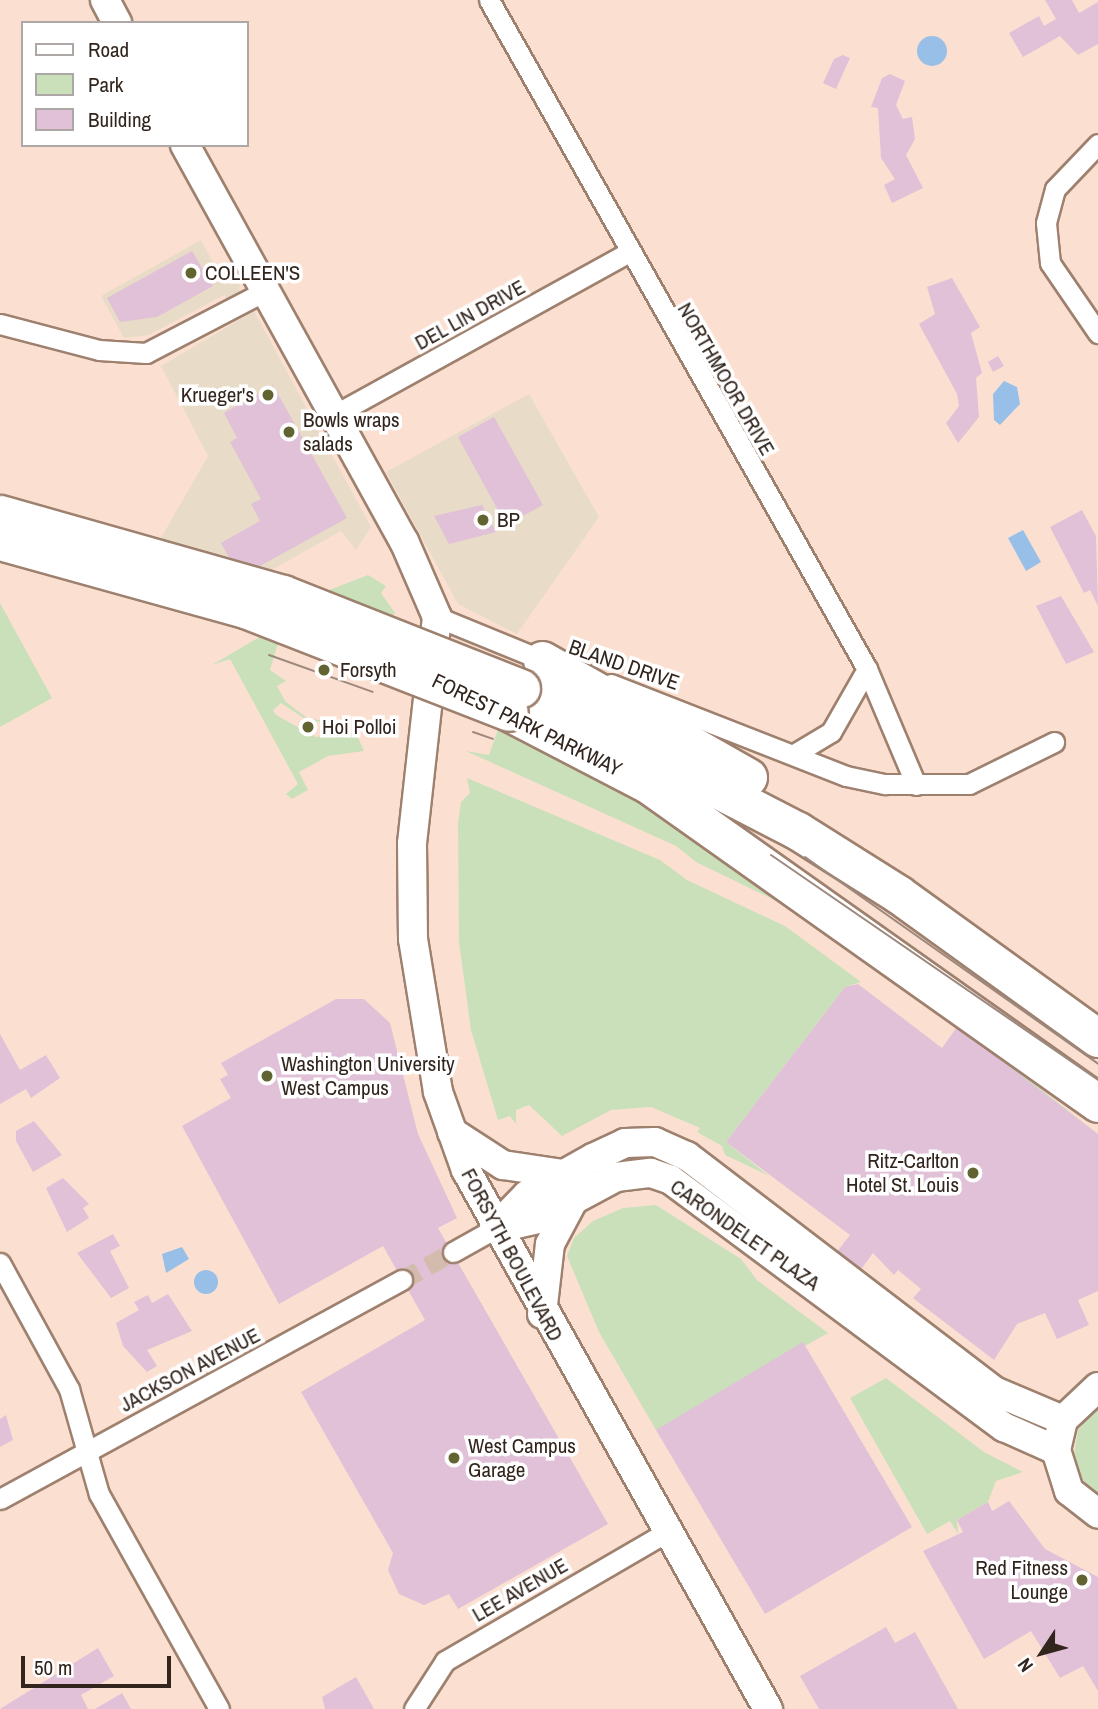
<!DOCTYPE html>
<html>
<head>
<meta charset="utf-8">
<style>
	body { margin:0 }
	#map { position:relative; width:1098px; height:1709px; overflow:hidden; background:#fbe0d1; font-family:"Archivo Narrow",sans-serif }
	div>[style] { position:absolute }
	.commercial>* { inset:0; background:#e8dbc7 }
	.green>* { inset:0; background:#cae0bb }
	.water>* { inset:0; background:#97bfe7 }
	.round { border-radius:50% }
	.building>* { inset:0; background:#e0c1d7 }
	.street-tunnel>* { height:19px; margin-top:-9.5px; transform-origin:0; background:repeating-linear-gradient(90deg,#d3bbad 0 19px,transparent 0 29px) }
	.roads { filter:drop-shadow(2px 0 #9e806e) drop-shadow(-2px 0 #9e806e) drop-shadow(0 2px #9e806e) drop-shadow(0 -2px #9e806e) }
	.street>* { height:19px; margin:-9.5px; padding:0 9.5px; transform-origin:9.5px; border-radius:9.5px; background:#fff }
	.secondary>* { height:28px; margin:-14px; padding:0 14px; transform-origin:14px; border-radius:14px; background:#fff }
	.highway>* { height:37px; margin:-18.5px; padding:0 18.5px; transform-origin:18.5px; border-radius:18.5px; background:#fff }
	.tram>* { height:2px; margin:-1px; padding:0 1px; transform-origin:1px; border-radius:1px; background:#9d887d }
	.bridges { filter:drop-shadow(2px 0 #9e806e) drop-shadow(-2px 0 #9e806e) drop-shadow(0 2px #9e806e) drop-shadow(0 -2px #9e806e) }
	.highway-bridge>* { height:37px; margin:-18.5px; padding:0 18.5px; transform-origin:18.5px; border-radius:18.5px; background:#fff }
	.dots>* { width:19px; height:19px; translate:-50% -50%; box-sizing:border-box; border:4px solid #fff; border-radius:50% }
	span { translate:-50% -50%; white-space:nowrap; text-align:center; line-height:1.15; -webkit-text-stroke:7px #fff; paint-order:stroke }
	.poi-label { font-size:21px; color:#32251e }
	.left { translate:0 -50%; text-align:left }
	.right { translate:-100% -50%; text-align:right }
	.street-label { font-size:21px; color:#32251e }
	.legend { position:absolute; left:21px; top:21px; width:228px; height:126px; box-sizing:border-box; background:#fff; border:2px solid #ada8a5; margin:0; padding:9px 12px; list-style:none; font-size:21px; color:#32251e }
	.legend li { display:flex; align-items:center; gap:14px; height:35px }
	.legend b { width:35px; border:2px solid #ada8a5 }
	.north { position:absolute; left:1007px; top:1618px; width:70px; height:70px; -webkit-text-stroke:5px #fff; paint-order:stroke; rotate:234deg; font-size:19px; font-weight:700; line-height:28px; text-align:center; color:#32251e }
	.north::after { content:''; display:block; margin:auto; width:24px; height:32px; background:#32251e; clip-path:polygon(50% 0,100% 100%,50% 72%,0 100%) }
	.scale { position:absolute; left:21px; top:1656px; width:150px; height:32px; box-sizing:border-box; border:4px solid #32251e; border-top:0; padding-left:9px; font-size:21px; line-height:24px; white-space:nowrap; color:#32251e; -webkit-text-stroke:5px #fff; paint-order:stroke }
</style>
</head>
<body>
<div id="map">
	<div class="commercial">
		<div style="clip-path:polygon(201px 240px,225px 285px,240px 277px,239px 295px,228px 301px,224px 295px,149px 335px,124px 338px,101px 296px)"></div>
		<div style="clip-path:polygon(254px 311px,371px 527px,356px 550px,341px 531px,245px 585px,161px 538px,208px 456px,161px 366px)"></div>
		<div style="clip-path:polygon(529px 394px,599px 517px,517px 634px,458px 604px,386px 472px)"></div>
	</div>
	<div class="green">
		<div style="clip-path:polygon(368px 575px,386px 586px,381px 593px,395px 613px,387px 620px,319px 594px)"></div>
		<div style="clip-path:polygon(0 603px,52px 698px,0 727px)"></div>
		<div style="clip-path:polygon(263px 635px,280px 637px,270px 670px,286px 681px,277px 686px,285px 701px,307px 718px,332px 722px,308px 721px,281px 703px,273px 710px,276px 715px,316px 737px,355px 731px,364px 751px,328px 756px,299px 772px,308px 790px,292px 799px,286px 794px,298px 784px,230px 659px,212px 665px)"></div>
		<div style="clip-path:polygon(500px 724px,636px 793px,959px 1025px,1098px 1134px,803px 914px,696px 862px,676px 846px,466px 751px,489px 755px)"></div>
		<div style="clip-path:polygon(467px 778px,660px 860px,687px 880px,785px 926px,861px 982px,845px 987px,726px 1142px,769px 1176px,725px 1155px,722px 1146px,697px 1132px,700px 1128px,651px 1107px,611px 1110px,562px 1136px,529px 1105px,516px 1110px,516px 1124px,510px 1116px,498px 1120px,471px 1030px,459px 942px,458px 823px,461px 802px,470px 793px)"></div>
		<div style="clip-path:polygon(656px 1205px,741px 1259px,757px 1280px,828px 1333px,656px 1430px,599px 1332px,567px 1256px,574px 1238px,593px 1221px,623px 1208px)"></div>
		<div style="clip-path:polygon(886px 1378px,984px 1452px,1023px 1472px,996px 1481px,988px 1502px,957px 1520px,958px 1534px,950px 1521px,927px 1534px,850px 1398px)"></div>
		<div style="clip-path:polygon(1098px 1407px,1098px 1496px,1081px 1478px,1074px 1454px,1078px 1430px)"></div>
	</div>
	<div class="water">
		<div class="round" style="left:917px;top:36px;width:30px;height:30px"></div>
		<div style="clip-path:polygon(1004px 381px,1017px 387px,1020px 404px,1000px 425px,994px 420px,993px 394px)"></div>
		<div style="clip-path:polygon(1023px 530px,1041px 562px,1026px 571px,1008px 538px)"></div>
		<div style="clip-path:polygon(182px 1247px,189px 1259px,166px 1273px,162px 1254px)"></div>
		<div class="round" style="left:194px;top:1270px;width:24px;height:24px"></div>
	</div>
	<div class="building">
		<div style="clip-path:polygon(1045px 0,1072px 0,1079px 13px,1098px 2px,1098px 44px,1078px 55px,1060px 36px,1023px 57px,1009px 33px,1039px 16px,1044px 26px,1056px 19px)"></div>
		<div style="clip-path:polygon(843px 55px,850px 58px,836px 89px,823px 83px,834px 59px)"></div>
		<div style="clip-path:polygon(890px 74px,905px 81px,896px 105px,903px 119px,912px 117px,915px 139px,906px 155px,923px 188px,892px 203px,884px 185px,895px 179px,881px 158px,878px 108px,871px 107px,882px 78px)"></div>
		<div style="clip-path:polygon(192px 251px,213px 286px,157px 317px,120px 322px,107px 298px)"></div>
		<div style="clip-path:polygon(952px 278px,980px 327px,971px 333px,982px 373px,976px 378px,979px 417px,958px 443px,946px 423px,959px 406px,957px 394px,919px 324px,935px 314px,927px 287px)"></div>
		<div style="clip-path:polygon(998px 356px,1004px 366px,993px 372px,988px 362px)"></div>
		<div style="clip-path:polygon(273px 385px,347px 518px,240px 577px,221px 543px,260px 521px,251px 504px,261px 499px,230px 442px,237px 438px,224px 413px)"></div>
		<div style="clip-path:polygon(494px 417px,543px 505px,506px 525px,458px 437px)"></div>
		<div style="clip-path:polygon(482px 505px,496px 532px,449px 544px,434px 516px)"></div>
		<div style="clip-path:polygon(1082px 510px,1096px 536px,1098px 606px,1090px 590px,1084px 593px,1050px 527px)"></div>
		<div style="clip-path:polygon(1061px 596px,1094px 652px,1066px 664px,1036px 606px)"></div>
		<div style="clip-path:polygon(858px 984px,942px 1048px,957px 1027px,1098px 1134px,1098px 1291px,1078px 1300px,1089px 1325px,1057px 1339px,1045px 1313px,1017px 1324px,994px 1360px,913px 1298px,921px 1289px,898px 1270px,894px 1275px,873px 1253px,859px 1272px,836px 1253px,850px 1235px,726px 1142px,845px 987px)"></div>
		<div style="clip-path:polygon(336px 999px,364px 999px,390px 1023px,418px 1134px,457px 1218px,438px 1228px,608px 1524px,458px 1609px,449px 1594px,424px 1605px,399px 1594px,388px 1570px,393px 1553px,301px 1392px,425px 1320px,383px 1246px,279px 1304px,182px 1126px,231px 1098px,220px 1079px,228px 1075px,221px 1063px)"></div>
		<div style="clip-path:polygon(0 1034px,20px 1070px,46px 1055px,60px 1078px,31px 1098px,26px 1089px,0 1104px)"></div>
		<div style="clip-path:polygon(34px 1121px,62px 1155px,33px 1172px,16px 1141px,16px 1131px)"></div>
		<div style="clip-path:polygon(63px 1178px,89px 1204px,83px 1208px,89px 1218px,67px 1232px,46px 1188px)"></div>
		<div style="clip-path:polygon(113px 1234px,120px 1246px,110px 1251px,129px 1288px,111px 1298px,77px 1253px)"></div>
		<div style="clip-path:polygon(168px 1294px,192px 1331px,147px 1350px,157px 1366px,147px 1372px,123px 1346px,116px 1323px,139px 1310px,134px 1302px,148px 1295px,152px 1303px)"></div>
		<div style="clip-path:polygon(803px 1342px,912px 1527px,765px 1614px,656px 1430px)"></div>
		<div style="clip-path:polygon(6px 1415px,13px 1440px,0 1447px,0 1419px)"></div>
		<div style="clip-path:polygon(1009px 1501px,1045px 1549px,1098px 1577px,1098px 1691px,1083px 1666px,1060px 1678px,1031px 1631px,984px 1659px,923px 1551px,963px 1532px,957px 1520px,988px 1502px,992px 1511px)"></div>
		<div style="clip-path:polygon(886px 1627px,895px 1643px,915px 1632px,958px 1709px,819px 1709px,800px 1676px)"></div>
		<div style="clip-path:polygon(98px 1648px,114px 1676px,81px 1695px,88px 1709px,0 1709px)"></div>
		<div style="clip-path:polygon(356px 1677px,374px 1709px,325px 1709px,322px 1697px)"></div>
		<div style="clip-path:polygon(122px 1693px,131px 1709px,95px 1709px)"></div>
	</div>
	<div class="street-tunnel">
		<div style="left:402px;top:1280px;width:58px;rotate:-28.8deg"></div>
	</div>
	<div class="roads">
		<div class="street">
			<div style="left:489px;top:0;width:768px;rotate:60.53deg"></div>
			<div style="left:867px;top:669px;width:126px;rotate:67.1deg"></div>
			<div style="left:1098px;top:144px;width:62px;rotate:133.7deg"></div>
			<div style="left:1055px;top:189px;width:35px;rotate:105deg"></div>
			<div style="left:1046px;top:223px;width:40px;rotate:84.3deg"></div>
			<div style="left:1050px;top:263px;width:85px;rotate:55.6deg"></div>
			<div style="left:0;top:324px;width:102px;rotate:14.7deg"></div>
			<div style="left:99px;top:350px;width:47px;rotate:3.7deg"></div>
			<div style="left:146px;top:353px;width:134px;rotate:-27.5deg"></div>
			<div style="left:334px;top:415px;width:335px;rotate:-28.9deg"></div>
			<div style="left:437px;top:617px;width:122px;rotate:22.2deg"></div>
			<div style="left:611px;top:684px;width:252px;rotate:21.4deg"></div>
			<div style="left:846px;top:776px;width:40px;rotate:12deg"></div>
			<div style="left:885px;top:784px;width:84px"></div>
			<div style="left:969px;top:784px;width:95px;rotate:-26.3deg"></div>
			<div style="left:796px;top:753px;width:41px;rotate:-31deg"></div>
			<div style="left:831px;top:732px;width:73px;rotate:-60.3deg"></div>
			<div style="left:453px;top:1252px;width:47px;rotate:-29.3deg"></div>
			<div style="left:0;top:1263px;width:144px;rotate:61.3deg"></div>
			<div style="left:69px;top:1389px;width:109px;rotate:74.1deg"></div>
			<div style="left:99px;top:1494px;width:246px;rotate:60.8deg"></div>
			<div style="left:0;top:1499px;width:458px;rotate:-28.6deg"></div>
			<div style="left:414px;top:1709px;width:57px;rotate:-57.1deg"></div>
			<div style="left:445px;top:1661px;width:258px;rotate:-30.2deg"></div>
		</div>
		<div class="secondary">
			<div style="left:105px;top:0;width:26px;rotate:62deg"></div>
			<div style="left:185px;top:145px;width:453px;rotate:61.1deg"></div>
			<div style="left:404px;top:541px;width:83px;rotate:66.5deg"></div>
			<div style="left:437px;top:617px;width:228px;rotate:96.3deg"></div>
			<div style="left:412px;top:844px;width:95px;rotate:89.4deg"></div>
			<div style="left:413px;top:939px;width:155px;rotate:80.7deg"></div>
			<div style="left:438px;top:1092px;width:83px;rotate:70.3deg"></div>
			<div style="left:466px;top:1170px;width:618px;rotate:60.74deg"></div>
			<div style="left:452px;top:1132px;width:61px;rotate:32.9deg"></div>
			<div style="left:503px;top:1165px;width:61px;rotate:8.5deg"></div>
			<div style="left:494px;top:1229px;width:47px;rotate:-45.9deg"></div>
			<div style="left:527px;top:1195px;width:76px;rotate:-29.3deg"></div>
			<div style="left:593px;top:1158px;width:35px;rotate:-25deg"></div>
			<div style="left:625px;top:1143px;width:30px;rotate:-2deg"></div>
			<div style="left:655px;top:1142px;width:35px;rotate:24deg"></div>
			<div style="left:687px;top:1156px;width:387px;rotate:37.4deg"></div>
			<div style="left:994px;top:1391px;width:75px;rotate:22.8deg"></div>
			<div style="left:494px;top:1229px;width:45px;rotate:-12.8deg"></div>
			<div style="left:538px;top:1219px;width:89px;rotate:-28.3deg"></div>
			<div style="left:616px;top:1177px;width:35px;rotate:-7deg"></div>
			<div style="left:651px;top:1173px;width:21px;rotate:19deg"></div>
			<div style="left:671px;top:1180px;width:415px;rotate:36.6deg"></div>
			<div style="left:1004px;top:1427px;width:57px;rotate:23.9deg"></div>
			<div style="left:542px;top:1314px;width:70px;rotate:-83.5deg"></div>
			<div style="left:550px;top:1244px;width:49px;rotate:-61.9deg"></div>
			<div style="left:1098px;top:1387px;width:48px;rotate:136.7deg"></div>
			<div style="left:1063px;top:1420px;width:31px;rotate:103deg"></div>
			<div style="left:1056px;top:1450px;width:43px;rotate:72.4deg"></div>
			<div style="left:1069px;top:1491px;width:37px;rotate:38deg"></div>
		</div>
		<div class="highway">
			<div style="left:542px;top:660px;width:237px;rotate:29.6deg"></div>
			<div style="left:521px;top:688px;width:312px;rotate:27.3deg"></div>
			<div style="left:798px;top:831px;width:118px;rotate:32.2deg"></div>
			<div style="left:898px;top:894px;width:246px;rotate:35.8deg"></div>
			<div style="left:509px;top:712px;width:158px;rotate:27.5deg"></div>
			<div style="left:649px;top:785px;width:550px;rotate:35.31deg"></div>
		</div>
	</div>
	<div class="tram">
		<div style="left:269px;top:655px;width:110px;rotate:19.6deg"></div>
		<div style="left:473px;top:732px;width:21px;rotate:19deg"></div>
		<div style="left:771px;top:855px;width:397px;rotate:34.5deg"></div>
		<div style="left:805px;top:857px;width:359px;rotate:35.2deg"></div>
	</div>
	<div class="bridges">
		<div class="highway-bridge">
			<div style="left:0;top:514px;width:294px;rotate:15.8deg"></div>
			<div style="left:283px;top:594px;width:256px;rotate:21.6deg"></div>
			<div style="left:0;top:541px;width:254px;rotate:15.5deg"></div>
			<div style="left:245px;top:609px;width:283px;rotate:21.3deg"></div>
		</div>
	</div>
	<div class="dots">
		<div style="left:191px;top:273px;background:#616330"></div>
		<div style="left:268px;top:395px;background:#616330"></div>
		<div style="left:289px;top:432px;background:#616330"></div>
		<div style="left:483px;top:520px;background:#616330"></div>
		<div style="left:324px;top:670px;background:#616330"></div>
		<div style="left:308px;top:727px;background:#616330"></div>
		<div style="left:267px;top:1076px;background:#616330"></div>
		<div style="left:973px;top:1173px;background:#616330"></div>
		<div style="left:454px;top:1458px;background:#616330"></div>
		<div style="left:1082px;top:1580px;background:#616330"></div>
	</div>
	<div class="poi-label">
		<span class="left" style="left:205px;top:273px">COLLEEN'S</span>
		<span class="right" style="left:254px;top:395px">Krueger's</span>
		<span class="left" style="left:303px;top:432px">Bowls wraps<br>salads</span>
		<span class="left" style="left:497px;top:520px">BP</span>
		<span class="left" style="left:340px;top:670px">Forsyth</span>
		<span class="left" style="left:322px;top:727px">Hoi Polloi</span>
		<span class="left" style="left:281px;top:1076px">Washington University<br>West Campus</span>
		<span class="right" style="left:959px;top:1173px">Ritz-Carlton<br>Hotel St. Louis</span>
		<span class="left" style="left:468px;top:1458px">West Campus<br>Garage</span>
		<span class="right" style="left:1068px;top:1580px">Red Fitness<br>Lounge</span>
	</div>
	<div class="street-label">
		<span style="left:470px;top:315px;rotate:-29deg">DEL LIN DRIVE</span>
		<span style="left:726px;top:379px;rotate:60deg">NORTHMOOR DRIVE</span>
		<span style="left:624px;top:665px;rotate:19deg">BLAND DRIVE</span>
		<span style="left:527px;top:725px;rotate:26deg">FOREST PARK PARKWAY</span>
		<span style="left:745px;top:1235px;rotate:35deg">CARONDELET PLAZA</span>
		<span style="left:512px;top:1255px;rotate:62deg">FORSYTH BOULEVARD</span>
		<span style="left:190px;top:1370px;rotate:-28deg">JACKSON AVENUE</span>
		<span style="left:520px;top:1590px;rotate:-30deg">LEE AVENUE</span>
	</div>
	<ul class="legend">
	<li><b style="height:9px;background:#fff"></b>Road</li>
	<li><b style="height:19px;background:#cae0bb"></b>Park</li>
	<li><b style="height:19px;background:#e0c1d7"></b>Building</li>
	</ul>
	<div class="north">N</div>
	<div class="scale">50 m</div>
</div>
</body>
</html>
